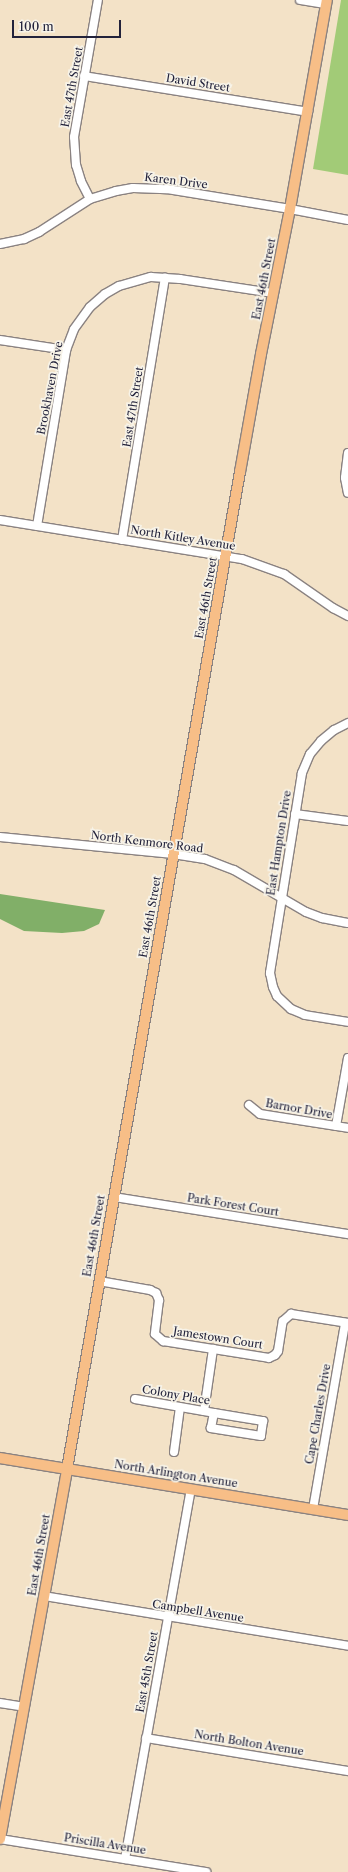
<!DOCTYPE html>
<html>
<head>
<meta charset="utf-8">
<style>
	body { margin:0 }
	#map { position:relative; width:348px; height:1872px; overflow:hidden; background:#f3e2c7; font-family:"Libre Caslon Text",serif }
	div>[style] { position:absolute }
	.green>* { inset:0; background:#a2cb77 }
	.forest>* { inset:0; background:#81af68 }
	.roads { filter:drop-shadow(1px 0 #8a8281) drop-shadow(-1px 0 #8a8281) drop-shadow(0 1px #8a8281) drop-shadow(0 -1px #8a8281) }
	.minor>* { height:8px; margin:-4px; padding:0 4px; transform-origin:4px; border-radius:4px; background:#fff }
	.major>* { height:10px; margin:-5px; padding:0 5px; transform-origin:5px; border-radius:5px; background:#f7be87 }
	span { translate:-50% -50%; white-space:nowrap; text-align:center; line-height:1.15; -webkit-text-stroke:3.5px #f7f3e8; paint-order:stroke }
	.street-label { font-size:11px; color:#22223b }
	.scale { position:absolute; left:12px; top:20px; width:109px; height:18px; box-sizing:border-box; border:2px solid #22223b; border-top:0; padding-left:5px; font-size:12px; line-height:14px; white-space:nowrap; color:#22223b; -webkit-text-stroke:3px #f7f3e8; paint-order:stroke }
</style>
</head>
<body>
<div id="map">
	<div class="green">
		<div style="clip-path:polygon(341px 0,348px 0,348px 175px,313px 169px)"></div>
	</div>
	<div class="forest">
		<div style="clip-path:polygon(0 894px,105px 910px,99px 924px,84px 931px,62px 933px,24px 931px,0 919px)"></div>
	</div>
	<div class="roads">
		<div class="minor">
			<div style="left:300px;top:0;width:26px;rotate:9deg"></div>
			<div style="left:84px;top:76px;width:227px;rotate:9.1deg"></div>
			<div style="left:90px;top:199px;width:20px;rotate:-117deg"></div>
			<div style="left:81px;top:181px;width:17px;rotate:-107deg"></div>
			<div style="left:76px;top:165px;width:28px;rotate:-94deg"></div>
			<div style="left:74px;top:137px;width:139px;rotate:-80.1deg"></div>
			<div style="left:0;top:244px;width:25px;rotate:-12deg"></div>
			<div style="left:24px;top:239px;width:17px;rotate:-25deg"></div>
			<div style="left:39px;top:232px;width:61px;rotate:-32.9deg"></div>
			<div style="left:90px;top:199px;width:27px;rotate:-17deg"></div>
			<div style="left:116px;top:191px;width:17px;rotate:-10deg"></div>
			<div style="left:133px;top:188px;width:34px;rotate:2deg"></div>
			<div style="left:167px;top:189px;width:125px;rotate:9.2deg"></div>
			<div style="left:290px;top:209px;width:59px;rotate:10.7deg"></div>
			<div style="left:0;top:340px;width:67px;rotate:8.6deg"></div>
			<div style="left:348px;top:453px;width:25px;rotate:97deg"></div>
			<div style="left:345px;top:478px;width:15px;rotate:79deg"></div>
			<div style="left:0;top:520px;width:245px;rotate:9.2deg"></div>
			<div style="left:242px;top:559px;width:45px;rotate:19.7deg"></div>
			<div style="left:284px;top:574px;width:60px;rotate:34.8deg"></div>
			<div style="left:333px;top:608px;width:17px;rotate:28deg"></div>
			<div style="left:37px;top:526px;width:178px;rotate:-80.6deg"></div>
			<div style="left:66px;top:350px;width:22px;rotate:-69deg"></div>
			<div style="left:74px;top:329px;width:27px;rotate:-54deg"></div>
			<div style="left:90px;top:307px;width:20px;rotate:-41deg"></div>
			<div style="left:105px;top:294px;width:16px;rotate:-30deg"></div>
			<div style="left:119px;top:286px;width:33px;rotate:-16deg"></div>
			<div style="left:151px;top:277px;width:29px;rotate:4deg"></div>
			<div style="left:180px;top:279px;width:94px;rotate:8.6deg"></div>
			<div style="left:122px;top:540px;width:266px;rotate:-80.7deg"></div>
			<div style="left:348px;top:723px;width:16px;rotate:153deg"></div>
			<div style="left:334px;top:730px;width:17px;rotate:140deg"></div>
			<div style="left:321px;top:741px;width:17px;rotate:130deg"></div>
			<div style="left:310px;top:754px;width:21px;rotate:113deg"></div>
			<div style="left:302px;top:773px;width:203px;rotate:99.1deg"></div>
			<div style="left:270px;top:973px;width:14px;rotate:78deg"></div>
			<div style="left:273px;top:987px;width:10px;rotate:66deg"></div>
			<div style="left:277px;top:996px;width:19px;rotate:43deg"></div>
			<div style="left:291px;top:1009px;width:15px;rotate:23deg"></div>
			<div style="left:305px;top:1015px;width:44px;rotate:9.2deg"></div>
			<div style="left:295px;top:814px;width:53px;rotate:7.5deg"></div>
			<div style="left:0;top:837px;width:174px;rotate:5.6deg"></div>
			<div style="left:173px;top:854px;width:32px;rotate:9deg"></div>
			<div style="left:205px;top:859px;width:31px;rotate:21deg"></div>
			<div style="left:234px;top:870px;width:83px;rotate:30.3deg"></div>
			<div style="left:306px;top:912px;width:17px;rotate:21deg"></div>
			<div style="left:322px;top:918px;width:26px;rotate:11deg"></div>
			<div style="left:249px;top:1105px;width:14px;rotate:39deg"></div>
			<div style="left:260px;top:1114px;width:89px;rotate:9deg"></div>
			<div style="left:336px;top:1126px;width:69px;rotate:-80deg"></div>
			<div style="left:114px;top:1197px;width:237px;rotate:9deg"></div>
			<div style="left:99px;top:1281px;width:52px;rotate:10deg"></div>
			<div style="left:150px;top:1290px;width:7px;rotate:27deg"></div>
			<div style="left:156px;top:1293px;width:8px;rotate:67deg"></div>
			<div style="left:159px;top:1300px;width:34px;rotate:97deg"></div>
			<div style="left:155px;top:1334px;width:11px;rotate:41deg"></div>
			<div style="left:163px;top:1341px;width:107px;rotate:9.1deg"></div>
			<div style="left:269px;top:1358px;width:7px;rotate:-27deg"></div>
			<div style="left:275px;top:1355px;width:5px;rotate:-53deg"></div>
			<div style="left:278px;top:1351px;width:30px;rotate:-81deg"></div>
			<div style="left:283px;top:1321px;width:11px;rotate:-41deg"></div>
			<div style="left:291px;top:1314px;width:58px;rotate:9deg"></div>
			<div style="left:135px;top:1399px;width:80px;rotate:10deg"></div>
			<div style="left:214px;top:1413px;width:50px;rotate:9.3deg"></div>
			<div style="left:263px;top:1421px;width:15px;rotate:98deg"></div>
			<div style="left:261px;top:1436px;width:51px;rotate:-170.9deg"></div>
			<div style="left:211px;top:1428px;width:15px;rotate:-79deg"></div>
			<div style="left:204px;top:1411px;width:63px;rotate:-81.7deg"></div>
			<div style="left:174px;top:1452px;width:45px;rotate:-82.4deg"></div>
			<div style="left:313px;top:1509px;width:189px;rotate:-80.2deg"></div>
			<div style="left:44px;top:1596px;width:308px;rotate:9.3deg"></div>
			<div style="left:0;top:1703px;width:24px;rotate:9deg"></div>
			<div style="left:146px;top:1738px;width:205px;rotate:9.3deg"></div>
			<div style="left:0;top:1839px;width:209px;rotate:9.1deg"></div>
			<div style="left:125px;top:1859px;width:376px;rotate:-79.9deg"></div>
		</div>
		<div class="major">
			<div style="left:0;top:1458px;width:353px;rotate:9.3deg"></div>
			<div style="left:0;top:1839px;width:376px;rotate:-79.7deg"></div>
			<div style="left:67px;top:1469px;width:1012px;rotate:-80.16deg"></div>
			<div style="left:240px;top:472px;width:120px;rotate:-79.9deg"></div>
			<div style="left:261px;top:354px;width:148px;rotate:-78.7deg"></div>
			<div style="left:290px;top:209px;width:212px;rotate:-80deg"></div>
		</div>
	</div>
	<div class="street-label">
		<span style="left:198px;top:83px;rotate:9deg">David Street</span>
		<span style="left:72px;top:87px;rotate:-80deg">East 47th Street</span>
		<span style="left:176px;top:181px;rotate:7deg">Karen Drive</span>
		<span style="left:264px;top:279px;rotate:-79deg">East 46th Street</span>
		<span style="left:50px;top:388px;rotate:-79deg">Brookhaven Drive</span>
		<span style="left:133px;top:407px;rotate:-81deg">East 47th Street</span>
		<span style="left:183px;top:538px;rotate:9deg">North Kitley Avenue</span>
		<span style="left:206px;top:598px;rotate:-80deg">East 46th Street</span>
		<span style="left:147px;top:842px;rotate:7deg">North Kenmore Road</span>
		<span style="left:279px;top:843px;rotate:-81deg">East Hampton Drive</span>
		<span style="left:150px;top:917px;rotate:-80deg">East 46th Street</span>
		<span style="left:299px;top:1109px;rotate:10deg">Barnor Drive</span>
		<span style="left:233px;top:1205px;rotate:9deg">Park Forest Court</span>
		<span style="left:94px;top:1236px;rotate:-80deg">East 46th Street</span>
		<span style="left:218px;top:1338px;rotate:9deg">Jamestown Court</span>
		<span style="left:176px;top:1395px;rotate:10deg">Colony Place</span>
		<span style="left:318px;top:1414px;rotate:-80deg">Cape Charles Drive</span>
		<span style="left:176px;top:1474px;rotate:9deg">North Arlington Avenue</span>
		<span style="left:39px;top:1555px;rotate:-80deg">East 46th Street</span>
		<span style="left:198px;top:1611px;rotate:9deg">Campbell Avenue</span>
		<span style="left:147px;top:1672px;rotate:-80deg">East 45th Street</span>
		<span style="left:249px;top:1743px;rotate:9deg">North Bolton Avenue</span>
		<span style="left:105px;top:1844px;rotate:9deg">Priscilla Avenue</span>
	</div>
	<div class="scale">100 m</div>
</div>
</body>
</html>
